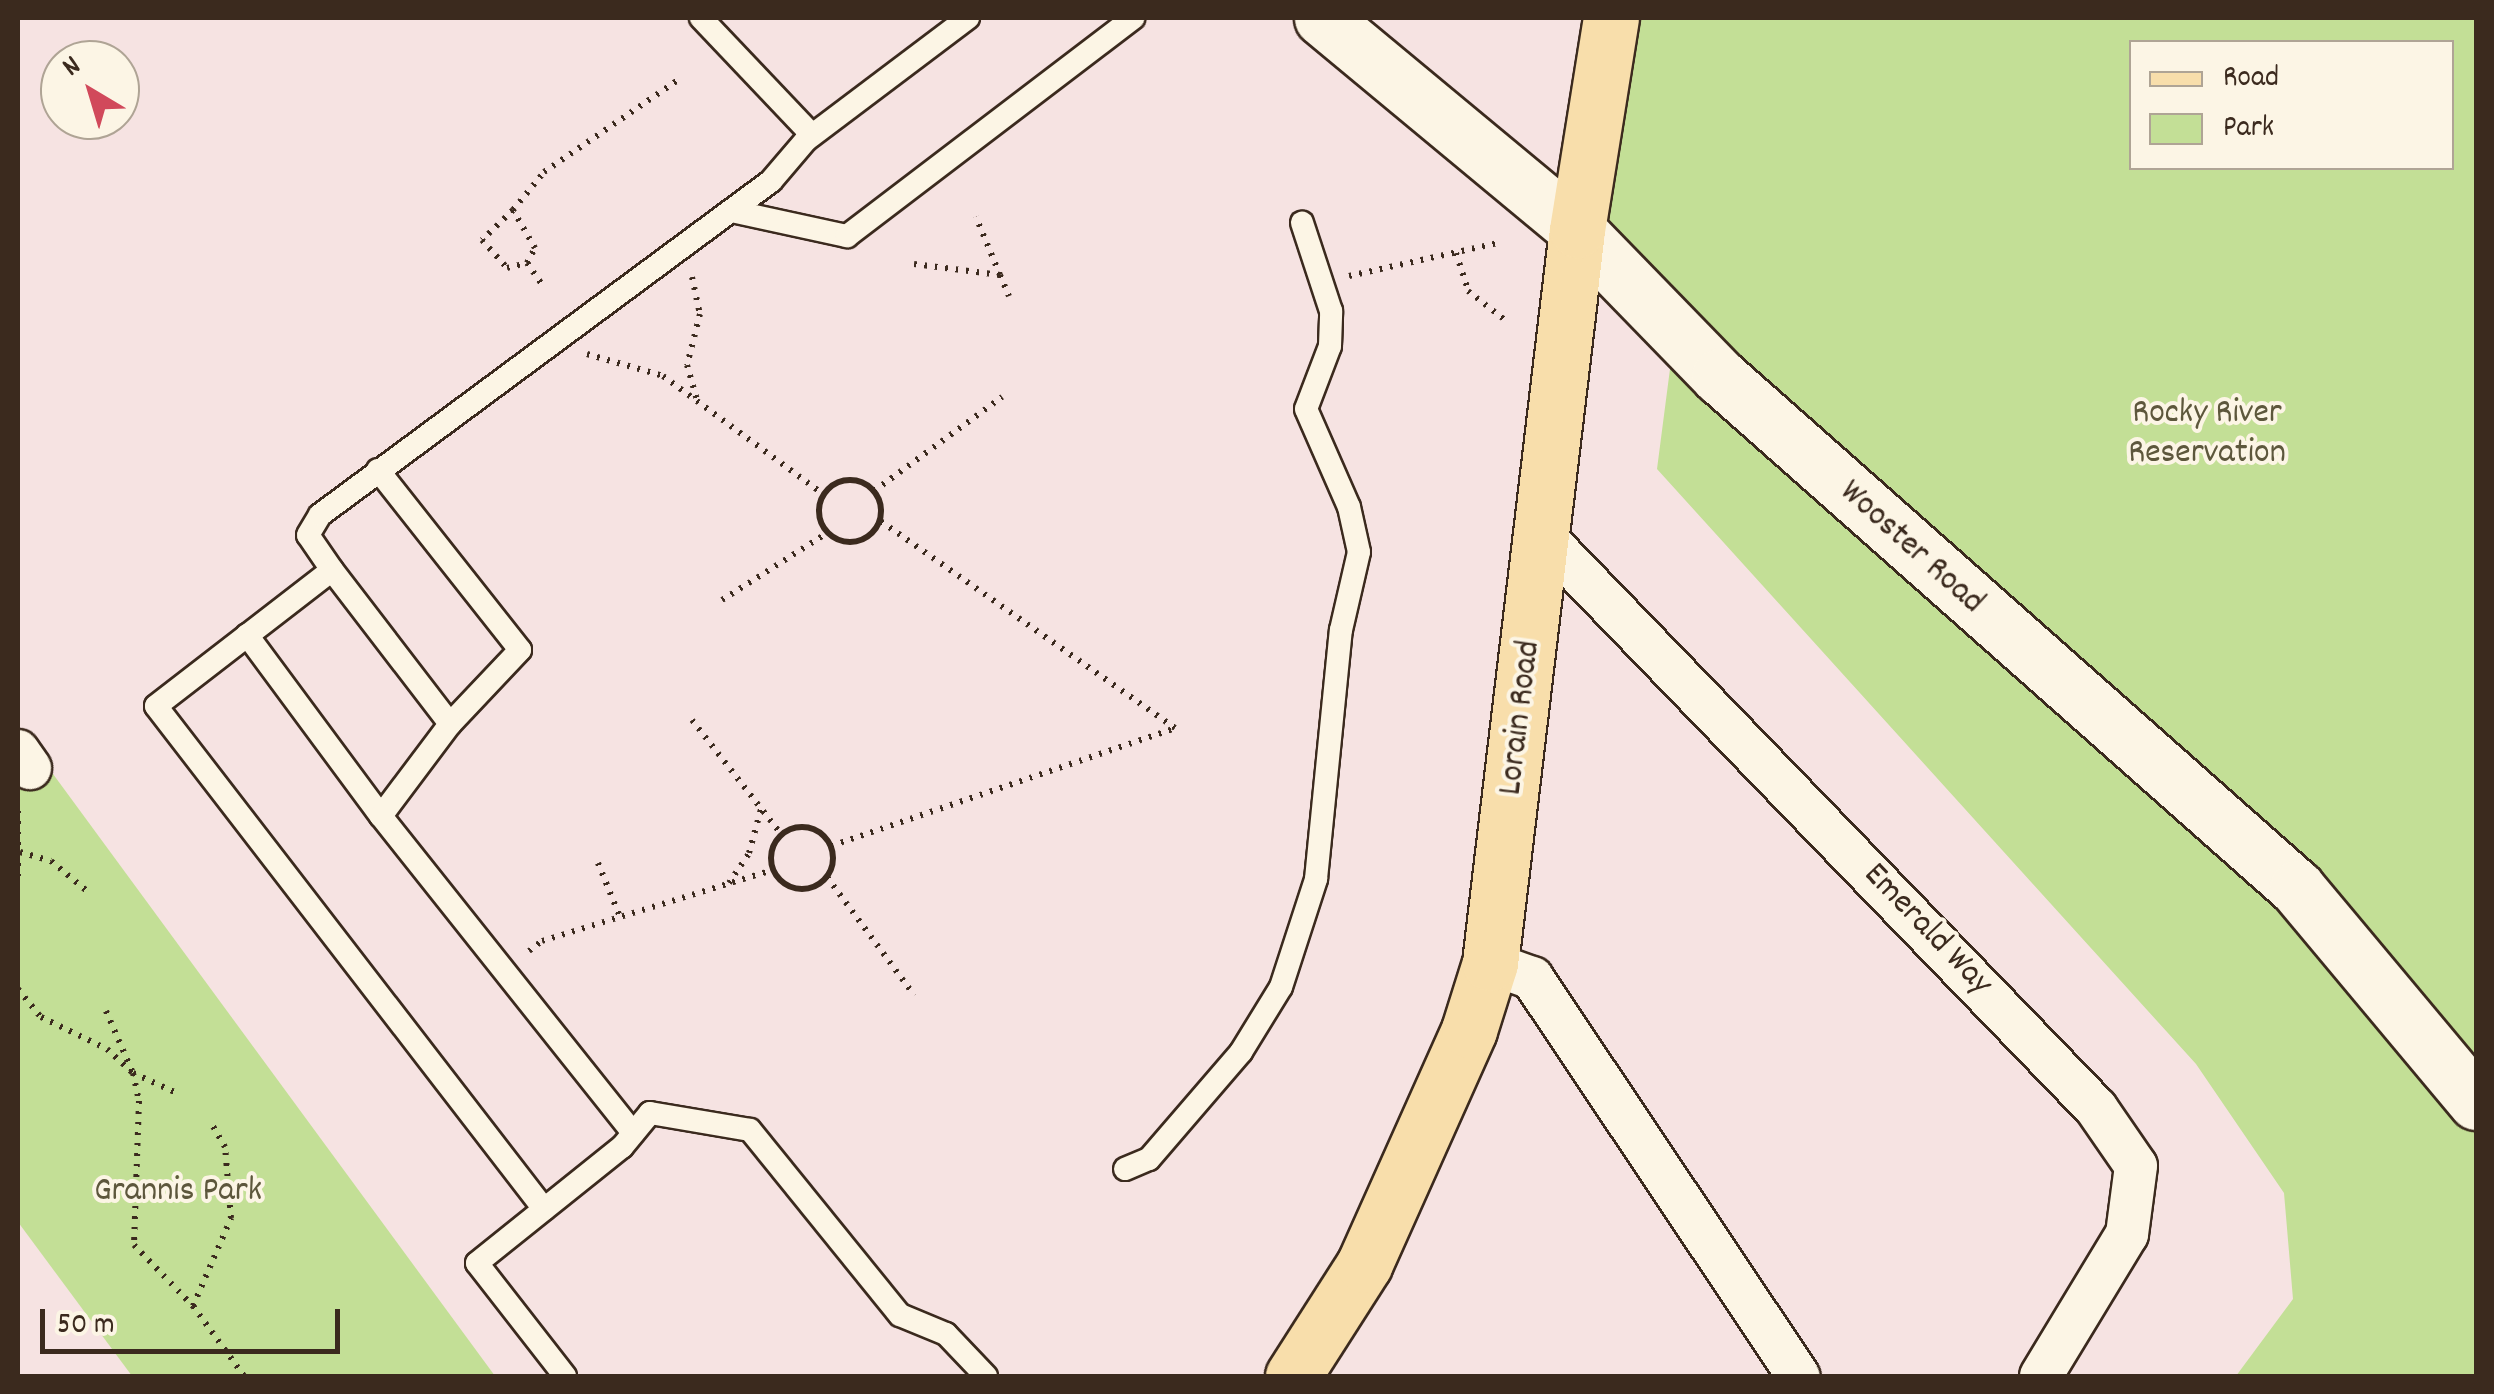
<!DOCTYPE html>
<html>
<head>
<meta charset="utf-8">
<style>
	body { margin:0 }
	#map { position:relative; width:2494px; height:1394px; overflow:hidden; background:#f6e3e2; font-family:Dekko,sans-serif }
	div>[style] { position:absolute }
	.green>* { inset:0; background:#c3df96 }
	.path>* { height:6px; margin-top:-3px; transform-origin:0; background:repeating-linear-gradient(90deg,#3b2a1e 0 2.5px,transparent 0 10.5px) }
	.path>.ring { margin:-3px; padding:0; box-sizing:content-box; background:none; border:6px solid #3b2a1e; border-radius:50% }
	.roads { filter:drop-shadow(2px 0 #3b2a1e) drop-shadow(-2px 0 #3b2a1e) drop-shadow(0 2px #3b2a1e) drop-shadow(0 -2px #3b2a1e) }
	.service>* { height:22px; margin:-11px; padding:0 11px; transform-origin:11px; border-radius:11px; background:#fcf5e5 }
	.minor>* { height:42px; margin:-21px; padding:0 21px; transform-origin:21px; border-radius:21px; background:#fcf5e5 }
	.tertiary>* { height:55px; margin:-27.5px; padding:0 27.5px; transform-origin:27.5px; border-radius:27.5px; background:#fcf5e5 }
	.secondary>* { height:55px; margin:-27.5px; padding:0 27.5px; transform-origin:27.5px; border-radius:27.5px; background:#fcf5e5 }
	.primary>* { height:55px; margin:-27.5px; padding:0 27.5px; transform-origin:27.5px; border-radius:27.5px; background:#f8deab }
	span { translate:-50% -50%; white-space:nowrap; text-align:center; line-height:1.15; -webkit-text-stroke:8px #fcf5e5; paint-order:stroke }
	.park-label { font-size:35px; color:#5d573c }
	.street-label { font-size:35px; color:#3b2a1e }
	.frame { position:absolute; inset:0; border:20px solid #3b2a1e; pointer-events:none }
	.legend { position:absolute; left:2129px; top:40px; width:325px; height:130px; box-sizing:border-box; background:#fcf5e5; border:2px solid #afa495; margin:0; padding:12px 18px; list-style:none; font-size:30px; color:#3b2a1e }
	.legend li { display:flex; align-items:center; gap:20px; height:50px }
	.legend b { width:50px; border:2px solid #afa495 }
	.north { position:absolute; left:40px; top:40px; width:100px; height:100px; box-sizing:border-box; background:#fcf5e5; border:2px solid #afa495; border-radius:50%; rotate:322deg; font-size:28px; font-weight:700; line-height:40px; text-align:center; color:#3b2a1e }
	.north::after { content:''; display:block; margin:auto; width:35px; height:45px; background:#d1495b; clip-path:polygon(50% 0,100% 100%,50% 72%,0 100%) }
	.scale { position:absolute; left:40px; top:1309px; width:300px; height:45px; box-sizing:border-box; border:5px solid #3b2a1e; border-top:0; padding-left:12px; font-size:30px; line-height:35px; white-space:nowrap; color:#3b2a1e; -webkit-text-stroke:8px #fcf5e5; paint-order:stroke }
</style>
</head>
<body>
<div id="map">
	<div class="green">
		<div style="clip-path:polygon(evenodd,1626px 18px,2476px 18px,2476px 1376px,2236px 1376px,2293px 1299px,2284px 1193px,2196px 1064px,1657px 469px,1677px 315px,1580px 227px,1626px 18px,2132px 42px,2452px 42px,2452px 168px,2132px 168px,2132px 42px)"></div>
		<div style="clip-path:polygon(42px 759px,495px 1376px,132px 1376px,18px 1222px,18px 777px)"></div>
	</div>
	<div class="path">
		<div style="left:513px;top:210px;width:43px;rotate:135.9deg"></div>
		<div style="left:482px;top:240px;width:38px;rotate:48deg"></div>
		<div style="left:507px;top:268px;width:21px;rotate:-14deg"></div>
		<div style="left:527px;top:263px;width:17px;rotate:-62deg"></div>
		<div style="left:535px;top:248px;width:44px;rotate:-120.1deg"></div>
		<div style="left:513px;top:210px;width:49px;rotate:-50.8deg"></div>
		<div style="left:544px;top:172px;width:163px;rotate:-34.5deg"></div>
		<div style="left:1456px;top:253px;width:40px;rotate:72deg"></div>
		<div style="left:1468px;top:291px;width:47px;rotate:38.1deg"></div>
		<div style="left:527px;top:263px;width:29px;rotate:55deg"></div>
		<div style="left:914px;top:264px;width:87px;rotate:7.3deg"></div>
		<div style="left:1000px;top:275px;width:63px;rotate:-112.5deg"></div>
		<div style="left:1000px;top:275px;width:23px;rotate:67deg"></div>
		<div style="left:1349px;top:276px;width:153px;rotate:-12.5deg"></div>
		<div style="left:692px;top:277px;width:38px;rotate:78deg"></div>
		<div style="left:700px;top:314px;width:53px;rotate:104.3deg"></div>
		<div style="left:687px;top:365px;width:37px;rotate:74deg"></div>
		<div style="left:587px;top:354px;width:79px;rotate:16.1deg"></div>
		<div style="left:663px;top:376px;width:199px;rotate:36.4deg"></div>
		<div class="ring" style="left:819px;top:480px;width:56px;height:56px"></div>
		<div style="left:874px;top:491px;width:159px;rotate:-36.3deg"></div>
		<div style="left:722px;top:600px;width:125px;rotate:-32.5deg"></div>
		<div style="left:692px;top:720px;width:145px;rotate:52deg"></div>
		<div class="ring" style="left:771px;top:827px;width:56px;height:56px"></div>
		<div style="left:831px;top:846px;width:364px;rotate:-18.9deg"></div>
		<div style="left:1175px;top:728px;width:360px;rotate:-144.9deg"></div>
		<div style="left:20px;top:852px;width:32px;rotate:16deg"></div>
		<div style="left:51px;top:861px;width:47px;rotate:39.8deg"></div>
		<div style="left:598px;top:863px;width:58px;rotate:67.8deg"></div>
		<div style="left:18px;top:876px;width:73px;rotate:-90deg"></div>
		<div style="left:827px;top:877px;width:147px;rotate:53.6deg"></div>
		<div style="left:729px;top:883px;width:36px;rotate:-56deg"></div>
		<div style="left:749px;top:853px;width:46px;rotate:-74.7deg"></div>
		<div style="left:529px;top:951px;width:16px;rotate:-38deg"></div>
		<div style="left:542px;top:941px;width:242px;rotate:-17.1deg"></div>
		<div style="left:18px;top:989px;width:36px;rotate:51deg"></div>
		<div style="left:41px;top:1017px;width:73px;rotate:25.9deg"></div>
		<div style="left:107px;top:1049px;width:35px;rotate:43deg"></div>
		<div style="left:133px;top:1073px;width:29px;rotate:78deg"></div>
		<div style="left:139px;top:1101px;width:144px;rotate:92deg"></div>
		<div style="left:134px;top:1245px;width:85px;rotate:46deg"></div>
		<div style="left:193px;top:1306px;width:87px;rotate:53.9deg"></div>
		<div style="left:106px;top:1011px;width:68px;rotate:66.5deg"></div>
		<div style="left:133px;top:1073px;width:51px;rotate:24.5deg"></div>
		<div style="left:193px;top:1306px;width:96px;rotate:-66.6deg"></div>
		<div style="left:231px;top:1218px;width:71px;rotate:-94.8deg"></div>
		<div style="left:225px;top:1147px;width:28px;rotate:-120deg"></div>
	</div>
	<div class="roads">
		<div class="service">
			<div style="left:701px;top:18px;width:161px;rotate:46.5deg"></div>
			<div style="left:732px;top:211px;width:118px;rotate:12.3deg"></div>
			<div style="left:847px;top:236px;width:360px;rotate:-37.3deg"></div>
			<div style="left:378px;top:470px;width:229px;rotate:51.7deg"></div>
			<div style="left:520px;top:650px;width:102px;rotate:133.4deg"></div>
			<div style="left:332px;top:570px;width:42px;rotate:-124.4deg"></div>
			<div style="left:308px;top:535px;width:23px;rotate:-59deg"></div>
			<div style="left:320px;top:515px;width:561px;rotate:-36.52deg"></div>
			<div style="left:771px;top:181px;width:54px;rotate:-49.5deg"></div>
			<div style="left:806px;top:140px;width:203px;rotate:-37deg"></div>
			<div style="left:247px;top:635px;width:225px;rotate:53.5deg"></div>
			<div style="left:1125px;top:1169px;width:26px;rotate:-23deg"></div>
			<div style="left:1149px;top:1159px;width:141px;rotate:-49.3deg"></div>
			<div style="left:1241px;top:1052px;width:76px;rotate:-58.4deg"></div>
			<div style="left:1281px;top:987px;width:114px;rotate:-72deg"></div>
			<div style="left:1316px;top:879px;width:250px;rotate:-84.3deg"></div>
			<div style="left:1341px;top:630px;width:80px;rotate:-77deg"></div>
			<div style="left:1359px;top:552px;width:46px;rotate:-102.5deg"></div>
			<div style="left:1349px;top:507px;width:107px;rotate:-113.7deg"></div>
			<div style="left:1306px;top:409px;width:67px;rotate:-69.1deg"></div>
			<div style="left:1330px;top:346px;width:35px;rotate:-88deg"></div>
			<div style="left:1331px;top:311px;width:93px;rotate:-108.2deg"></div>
			<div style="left:544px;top:1209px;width:635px;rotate:-127.65deg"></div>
			<div style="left:156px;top:706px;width:222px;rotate:-37.7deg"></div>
			<div style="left:332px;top:570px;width:194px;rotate:52.5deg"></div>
			<div style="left:450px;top:724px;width:115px;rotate:126.9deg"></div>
			<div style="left:381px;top:816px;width:405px;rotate:51.5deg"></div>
			<div style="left:565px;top:1376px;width:143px;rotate:-127.9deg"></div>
			<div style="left:477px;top:1263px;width:186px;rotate:-38.7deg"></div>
			<div style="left:622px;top:1147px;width:44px;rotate:-50.5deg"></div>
			<div style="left:650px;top:1113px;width:101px;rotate:9.6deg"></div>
			<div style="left:750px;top:1130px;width:238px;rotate:51deg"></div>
			<div style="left:900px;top:1315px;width:50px;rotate:22.4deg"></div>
			<div style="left:946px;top:1334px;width:58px;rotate:46.4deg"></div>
		</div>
		<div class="minor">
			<div style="left:1543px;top:536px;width:796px;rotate:45.97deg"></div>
			<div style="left:2096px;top:1108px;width:70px;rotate:55.4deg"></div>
			<div style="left:2136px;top:1166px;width:69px;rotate:97.5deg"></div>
			<div style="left:2127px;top:1234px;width:166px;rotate:121.2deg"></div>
			<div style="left:18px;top:751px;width:21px;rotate:55deg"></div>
			<div style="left:1490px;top:963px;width:45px;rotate:19.7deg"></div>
			<div style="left:1532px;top:978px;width:479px;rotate:56.2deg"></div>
		</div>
		<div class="tertiary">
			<div style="left:1577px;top:230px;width:204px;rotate:45.8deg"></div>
			<div style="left:1719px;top:376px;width:772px;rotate:41.53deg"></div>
			<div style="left:2297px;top:888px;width:279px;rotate:50.1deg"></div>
		</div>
		<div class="secondary">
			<div style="left:1322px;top:18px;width:332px;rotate:39.7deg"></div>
		</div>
		<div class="primary">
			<div style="left:1293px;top:1376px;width:132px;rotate:-57.4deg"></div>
			<div style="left:1364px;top:1265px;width:257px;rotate:-65.9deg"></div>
			<div style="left:1469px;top:1030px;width:70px;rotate:-72.6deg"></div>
			<div style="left:1490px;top:963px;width:738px;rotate:-83.23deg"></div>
			<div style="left:1577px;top:230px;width:215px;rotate:-80.9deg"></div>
		</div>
	</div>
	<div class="park-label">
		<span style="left:2207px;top:434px">Rocky River<br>Reservation</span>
		<span style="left:178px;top:1192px">Grannis Park</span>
	</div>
	<div class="street-label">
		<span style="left:1911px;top:548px;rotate:42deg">Wooster Road</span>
		<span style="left:1521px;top:718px;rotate:-83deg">Lorain Road</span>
		<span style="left:1927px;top:930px;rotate:46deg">Emerald Way</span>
	</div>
	<div class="frame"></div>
	<ul class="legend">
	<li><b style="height:12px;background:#f8deab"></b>Road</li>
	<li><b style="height:28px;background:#c3df96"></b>Park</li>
	</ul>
	<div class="north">N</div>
	<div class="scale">50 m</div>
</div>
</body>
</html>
